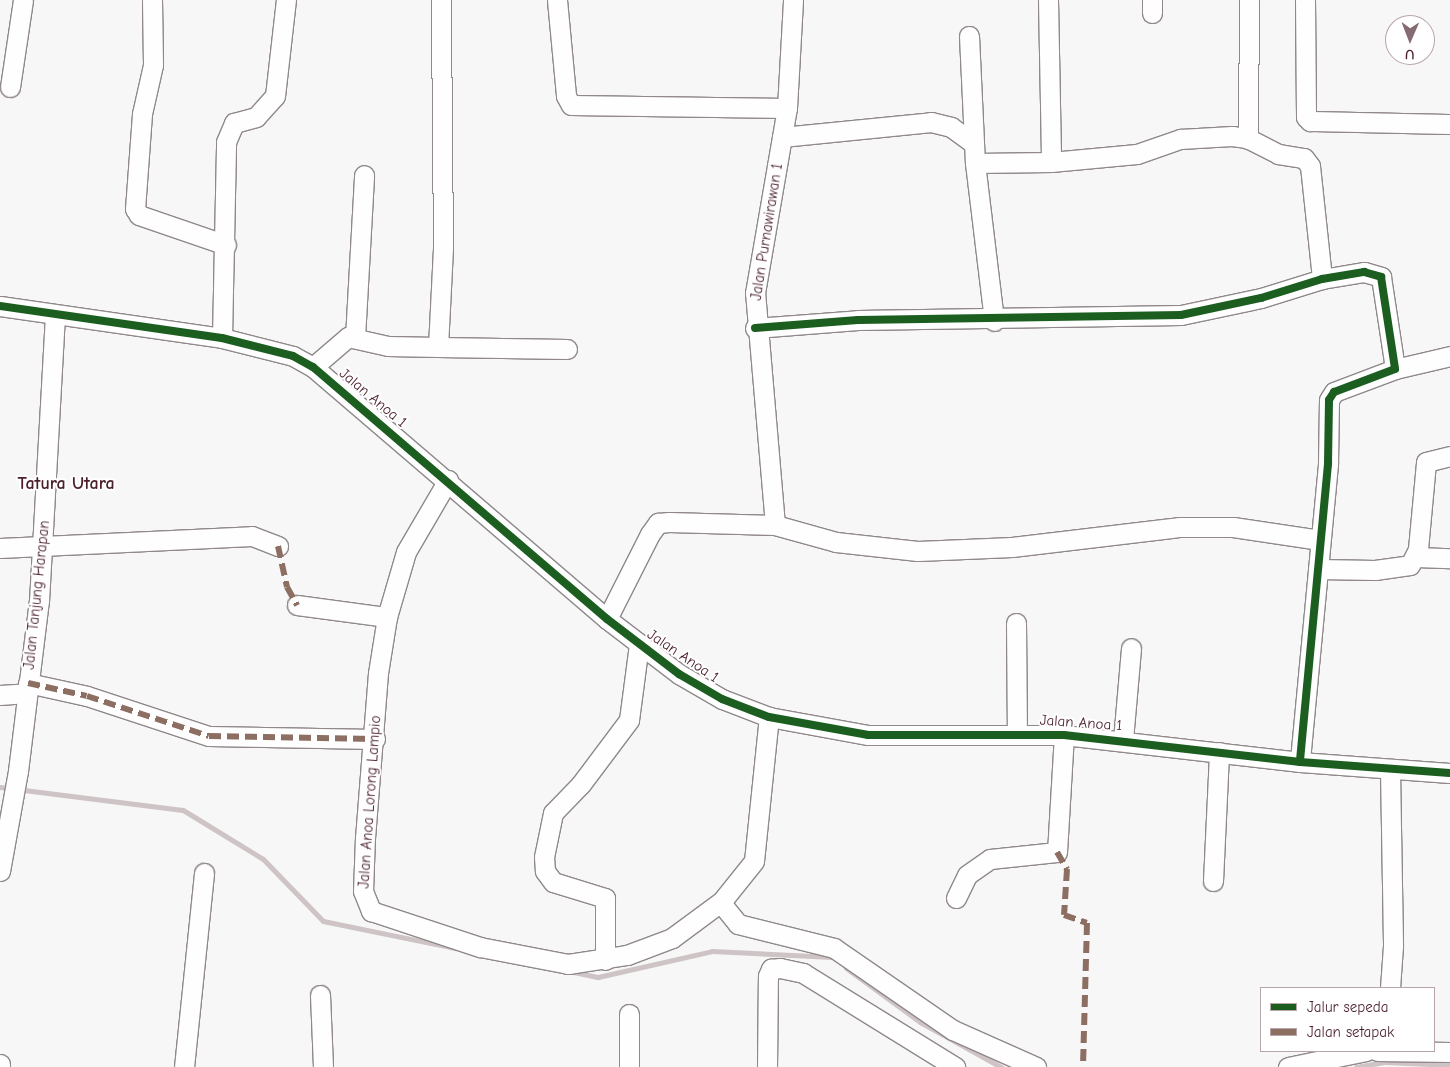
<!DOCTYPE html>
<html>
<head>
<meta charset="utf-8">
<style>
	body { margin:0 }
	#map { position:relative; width:1450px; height:1067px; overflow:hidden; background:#f7f7f7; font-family:"Comic Neue",sans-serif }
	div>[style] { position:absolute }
	.stream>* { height:5px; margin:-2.5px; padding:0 2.5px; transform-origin:2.5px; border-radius:2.5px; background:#cec3c5 }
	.roads { filter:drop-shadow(1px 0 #90888a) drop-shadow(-1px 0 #90888a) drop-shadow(0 1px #90888a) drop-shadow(0 -1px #90888a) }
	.street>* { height:19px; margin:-9.5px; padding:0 9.5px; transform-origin:9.5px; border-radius:9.5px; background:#fefefe }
	.quiet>* { height:6px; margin-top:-3px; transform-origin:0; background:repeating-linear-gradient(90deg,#8d6e63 0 12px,transparent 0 18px) }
	.cycleway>* { height:8px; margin:-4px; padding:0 4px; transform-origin:4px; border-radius:4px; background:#1b5e20 }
	span { translate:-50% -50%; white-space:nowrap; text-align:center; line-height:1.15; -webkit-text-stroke:4px #fff; paint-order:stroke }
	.street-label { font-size:15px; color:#4a1f2b }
	.quarter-label { font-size:18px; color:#4a1f2b; font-weight:700 }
	.legend { position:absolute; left:1260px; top:987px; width:175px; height:65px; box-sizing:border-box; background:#fff; border:1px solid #b7a5aa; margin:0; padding:6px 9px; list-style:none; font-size:15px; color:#4a1f2b }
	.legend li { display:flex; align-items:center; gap:10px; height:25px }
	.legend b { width:25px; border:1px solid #b7a5aa }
	.north { position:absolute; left:1385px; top:15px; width:50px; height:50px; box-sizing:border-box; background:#fff; border:1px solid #b7a5aa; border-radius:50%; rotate:181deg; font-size:14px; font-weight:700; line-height:20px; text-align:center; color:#4a1f2b }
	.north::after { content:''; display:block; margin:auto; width:18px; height:22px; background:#876b72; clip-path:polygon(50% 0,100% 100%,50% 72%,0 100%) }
</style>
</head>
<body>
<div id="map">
	<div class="stream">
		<div style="left:0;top:787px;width:184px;rotate:7.2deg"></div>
		<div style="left:183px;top:810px;width:94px;rotate:31.5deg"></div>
		<div style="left:263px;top:859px;width:86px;rotate:45.9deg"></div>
		<div style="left:323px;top:921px;width:135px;rotate:11.6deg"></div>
		<div style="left:846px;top:968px;width:92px;rotate:36.1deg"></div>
		<div style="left:920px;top:1022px;width:93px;rotate:29.1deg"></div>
		<div style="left:569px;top:971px;width:30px;rotate:12deg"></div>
		<div style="left:598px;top:977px;width:117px;rotate:-12.8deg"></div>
		<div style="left:712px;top:951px;width:120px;rotate:2.9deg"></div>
		<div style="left:1356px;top:1067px;width:29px;rotate:-10deg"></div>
		<div style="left:1385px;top:1062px;width:65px;rotate:2.6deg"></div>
	</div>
	<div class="roads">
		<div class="street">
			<div style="left:152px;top:0;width:65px;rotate:89.1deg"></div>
			<div style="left:153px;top:65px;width:50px;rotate:102.7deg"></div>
			<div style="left:142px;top:114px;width:95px;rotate:94.2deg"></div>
			<div style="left:135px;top:209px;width:7px;rotate:56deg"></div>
			<div style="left:139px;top:215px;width:92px;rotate:19deg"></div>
			<div style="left:557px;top:0;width:96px;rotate:84.6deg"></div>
			<div style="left:566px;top:96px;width:10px;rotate:61deg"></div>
			<div style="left:571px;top:105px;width:216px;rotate:0.8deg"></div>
			<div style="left:1048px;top:0;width:162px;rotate:88.9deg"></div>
			<div style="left:1051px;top:162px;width:86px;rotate:-5.3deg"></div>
			<div style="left:1137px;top:154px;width:46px;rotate:-19.2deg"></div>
			<div style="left:1180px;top:139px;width:52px;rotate:-3.3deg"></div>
			<div style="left:1232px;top:136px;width:15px;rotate:8deg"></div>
			<div style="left:1247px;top:138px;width:35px;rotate:27deg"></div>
			<div style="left:1278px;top:154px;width:26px;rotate:9deg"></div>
			<div style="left:1304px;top:158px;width:10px;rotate:53deg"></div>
			<div style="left:1310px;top:166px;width:114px;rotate:83.9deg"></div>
			<div style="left:1152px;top:0;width:13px;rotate:90deg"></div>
			<div style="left:1305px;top:0;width:117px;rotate:89.5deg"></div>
			<div style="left:1306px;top:117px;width:6px;rotate:45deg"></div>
			<div style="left:1310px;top:121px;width:140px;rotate:1.2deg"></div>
			<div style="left:969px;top:36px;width:127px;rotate:87.3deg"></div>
			<div style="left:975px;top:163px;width:76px;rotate:-0.8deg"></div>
			<div style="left:10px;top:87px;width:88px;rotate:-81.5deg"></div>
			<div style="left:782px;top:137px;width:150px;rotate:-5.7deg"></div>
			<div style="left:931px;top:122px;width:21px;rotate:14deg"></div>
			<div style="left:951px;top:127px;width:26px;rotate:36deg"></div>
			<div style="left:1248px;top:139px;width:139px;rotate:-89.6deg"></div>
			<div style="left:975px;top:163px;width:159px;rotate:83.1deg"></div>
			<div style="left:0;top:306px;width:224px;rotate:8.2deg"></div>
			<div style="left:222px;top:338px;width:73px;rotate:14.2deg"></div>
			<div style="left:293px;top:356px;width:23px;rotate:29deg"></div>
			<div style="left:313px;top:367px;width:387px;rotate:40.6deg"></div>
			<div style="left:607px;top:619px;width:91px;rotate:37.4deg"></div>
			<div style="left:679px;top:674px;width:50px;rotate:30.2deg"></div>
			<div style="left:722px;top:699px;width:50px;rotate:21deg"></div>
			<div style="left:769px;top:717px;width:101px;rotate:10.3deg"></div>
			<div style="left:868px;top:735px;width:196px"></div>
			<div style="left:1064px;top:735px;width:238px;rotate:6.5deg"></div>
			<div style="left:1300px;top:762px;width:150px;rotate:4.2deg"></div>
			<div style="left:755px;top:328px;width:103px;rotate:-4.4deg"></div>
			<div style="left:858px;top:320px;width:323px;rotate:-0.9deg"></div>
			<div style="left:1181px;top:315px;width:82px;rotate:-12deg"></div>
			<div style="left:1261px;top:298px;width:64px;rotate:-17.3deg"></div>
			<div style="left:1322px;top:279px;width:43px;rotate:-9.5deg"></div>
			<div style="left:1364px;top:272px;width:18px;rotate:16deg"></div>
			<div style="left:1381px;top:277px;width:93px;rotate:81.3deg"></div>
			<div style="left:1395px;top:369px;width:65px;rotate:159.3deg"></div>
			<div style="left:1334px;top:392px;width:9px;rotate:122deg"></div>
			<div style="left:1329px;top:400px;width:64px;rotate:90.9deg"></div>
			<div style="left:1328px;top:464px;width:299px;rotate:95.4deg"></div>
			<div style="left:222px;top:338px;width:196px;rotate:-88.8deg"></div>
			<div style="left:226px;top:142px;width:21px;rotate:-67deg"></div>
			<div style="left:234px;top:123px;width:23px;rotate:-15deg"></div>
			<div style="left:256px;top:117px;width:28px;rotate:-48deg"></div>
			<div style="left:275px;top:96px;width:97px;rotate:-83.5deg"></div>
			<div style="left:355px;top:338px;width:163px;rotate:-86.8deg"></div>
			<div style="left:438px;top:347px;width:129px;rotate:0.9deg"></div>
			<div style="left:313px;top:367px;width:46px;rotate:-40.6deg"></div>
			<div style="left:348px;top:337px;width:41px;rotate:12.7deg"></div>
			<div style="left:388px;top:346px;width:50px;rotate:1.1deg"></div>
			<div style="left:438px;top:347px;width:99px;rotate:-87.1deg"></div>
			<div style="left:443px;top:248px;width:248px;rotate:-90.5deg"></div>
			<div style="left:1395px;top:369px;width:57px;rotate:-13.3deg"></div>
			<div style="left:448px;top:480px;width:83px;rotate:120.3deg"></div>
			<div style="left:406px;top:552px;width:68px;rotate:106.3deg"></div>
			<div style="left:387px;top:617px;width:57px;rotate:99.1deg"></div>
			<div style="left:378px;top:673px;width:165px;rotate:94.5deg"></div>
			<div style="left:365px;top:837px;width:54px;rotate:92.1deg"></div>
			<div style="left:363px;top:891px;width:22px;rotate:68deg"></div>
			<div style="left:371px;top:911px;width:115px;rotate:18.3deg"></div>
			<div style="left:480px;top:947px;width:90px;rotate:10.9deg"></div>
			<div style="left:568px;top:964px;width:60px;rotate:-8.7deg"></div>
			<div style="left:627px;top:955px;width:48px;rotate:-20.7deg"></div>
			<div style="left:672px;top:938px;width:62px;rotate:-36.5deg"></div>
			<div style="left:722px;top:901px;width:51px;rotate:-51.3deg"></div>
			<div style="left:754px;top:861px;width:145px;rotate:-84.1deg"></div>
			<div style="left:775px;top:525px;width:233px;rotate:-94.9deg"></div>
			<div style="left:755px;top:293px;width:188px;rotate:-80.2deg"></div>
			<div style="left:787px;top:108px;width:108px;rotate:-86.8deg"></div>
			<div style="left:0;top:548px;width:252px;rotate:-2.7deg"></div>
			<div style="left:252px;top:536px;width:28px;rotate:21deg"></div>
			<div style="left:1416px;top:557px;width:34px;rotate:2deg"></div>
			<div style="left:1318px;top:569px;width:57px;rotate:1deg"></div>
			<div style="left:1375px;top:570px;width:35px;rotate:-8deg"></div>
			<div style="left:1410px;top:565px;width:18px;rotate:-63deg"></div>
			<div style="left:1418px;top:549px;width:87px;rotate:-84.7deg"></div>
			<div style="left:1426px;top:462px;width:25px;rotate:-14deg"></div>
			<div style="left:297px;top:605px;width:91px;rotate:7.6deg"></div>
			<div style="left:607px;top:619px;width:95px;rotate:-63.2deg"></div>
			<div style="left:650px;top:534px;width:14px;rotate:-54deg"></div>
			<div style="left:658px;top:523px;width:11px;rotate:-5deg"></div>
			<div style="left:669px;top:522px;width:106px;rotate:1.6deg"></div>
			<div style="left:775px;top:525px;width:63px;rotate:15.6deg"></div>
			<div style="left:836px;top:542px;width:82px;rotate:6.3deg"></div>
			<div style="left:918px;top:551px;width:94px;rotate:-2.4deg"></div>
			<div style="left:1012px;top:547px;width:168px;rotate:-6.8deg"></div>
			<div style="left:1179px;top:527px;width:54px"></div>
			<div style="left:1233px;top:527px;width:88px;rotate:8.5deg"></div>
			<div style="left:1016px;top:623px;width:110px;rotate:89.5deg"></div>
			<div style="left:28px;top:683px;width:60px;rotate:12.4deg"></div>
			<div style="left:87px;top:696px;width:128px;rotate:18.2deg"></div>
			<div style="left:209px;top:736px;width:166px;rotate:1deg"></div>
			<div style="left:0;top:695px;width:27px;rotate:-4deg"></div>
			<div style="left:1123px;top:740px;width:92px;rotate:-85deg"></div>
			<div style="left:1390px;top:770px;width:176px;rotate:89deg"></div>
			<div style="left:1393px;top:946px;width:42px;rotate:94.1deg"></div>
			<div style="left:0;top:871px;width:102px;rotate:-79.8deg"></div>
			<div style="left:18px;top:771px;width:171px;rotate:-83deg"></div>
			<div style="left:39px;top:601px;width:285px;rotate:-86.8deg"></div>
			<div style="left:1213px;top:881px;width:129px;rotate:-87.3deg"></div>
			<div style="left:956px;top:898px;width:25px;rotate:-64deg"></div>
			<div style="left:967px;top:875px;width:28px;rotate:-35deg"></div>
			<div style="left:990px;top:859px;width:67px;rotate:-6deg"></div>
			<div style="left:1057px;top:852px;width:117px;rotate:-86.6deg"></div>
			<div style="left:721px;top:903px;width:27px;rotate:51deg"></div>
			<div style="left:738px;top:924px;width:99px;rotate:14deg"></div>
			<div style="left:834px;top:948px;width:145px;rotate:34.6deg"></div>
			<div style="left:953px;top:1030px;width:91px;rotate:24deg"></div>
			<div style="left:605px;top:960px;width:62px;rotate:-90deg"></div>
			<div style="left:605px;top:898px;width:54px;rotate:-162.9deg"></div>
			<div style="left:553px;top:882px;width:14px;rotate:-126deg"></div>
			<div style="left:545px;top:871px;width:14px;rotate:-94deg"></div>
			<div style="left:544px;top:857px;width:45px;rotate:-78.4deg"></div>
			<div style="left:553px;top:813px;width:40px;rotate:-46deg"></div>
			<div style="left:581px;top:784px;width:80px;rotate:-53.1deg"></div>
			<div style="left:629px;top:720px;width:77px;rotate:-82.5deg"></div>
			<div style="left:320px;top:995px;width:72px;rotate:87.6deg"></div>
			<div style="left:1377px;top:1051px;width:73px;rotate:0.8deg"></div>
			<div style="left:0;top:1064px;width:3px;rotate:90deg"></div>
			<div style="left:184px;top:1067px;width:195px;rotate:-84.1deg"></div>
			<div style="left:629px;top:1067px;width:53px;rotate:-90deg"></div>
			<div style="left:767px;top:1067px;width:91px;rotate:-89.4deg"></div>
			<div style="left:768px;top:976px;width:8px;rotate:-67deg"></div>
			<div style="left:771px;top:969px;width:9px;rotate:-6deg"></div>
			<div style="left:780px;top:968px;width:24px;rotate:12deg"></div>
			<div style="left:803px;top:973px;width:179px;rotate:31.7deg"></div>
			<div style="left:1288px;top:1067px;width:80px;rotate:-11.6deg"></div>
		</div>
	</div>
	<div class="quiet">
		<div style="left:278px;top:546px;width:42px;rotate:77.6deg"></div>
		<div style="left:287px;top:587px;width:21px;rotate:61deg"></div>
		<div style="left:28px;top:683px;width:60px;rotate:12.4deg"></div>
		<div style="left:87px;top:696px;width:128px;rotate:18.2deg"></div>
		<div style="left:209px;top:736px;width:166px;rotate:1deg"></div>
		<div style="left:1057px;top:852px;width:20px;rotate:60deg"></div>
		<div style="left:1067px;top:869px;width:46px;rotate:93.7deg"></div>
		<div style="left:1064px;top:915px;width:24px;rotate:19deg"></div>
		<div style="left:1087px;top:923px;width:144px;rotate:91.6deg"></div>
	</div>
	<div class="cycleway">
		<div style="left:0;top:306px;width:224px;rotate:8.2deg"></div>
		<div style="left:222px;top:338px;width:73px;rotate:14.2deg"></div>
		<div style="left:293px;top:356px;width:23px;rotate:29deg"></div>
		<div style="left:313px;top:367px;width:387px;rotate:40.6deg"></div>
		<div style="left:607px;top:619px;width:91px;rotate:37.4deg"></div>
		<div style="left:679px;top:674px;width:50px;rotate:30.2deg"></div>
		<div style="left:722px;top:699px;width:50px;rotate:21deg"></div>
		<div style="left:769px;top:717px;width:101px;rotate:10.3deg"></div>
		<div style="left:868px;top:735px;width:196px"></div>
		<div style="left:1064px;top:735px;width:238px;rotate:6.5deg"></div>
		<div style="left:1300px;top:762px;width:150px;rotate:4.2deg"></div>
		<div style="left:755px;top:328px;width:103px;rotate:-4.4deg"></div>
		<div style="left:858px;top:320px;width:323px;rotate:-0.9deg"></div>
		<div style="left:1181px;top:315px;width:82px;rotate:-12deg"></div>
		<div style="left:1261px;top:298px;width:64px;rotate:-17.3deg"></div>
		<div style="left:1322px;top:279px;width:43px;rotate:-9.5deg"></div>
		<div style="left:1364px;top:272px;width:18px;rotate:16deg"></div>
		<div style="left:1381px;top:277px;width:93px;rotate:81.3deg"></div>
		<div style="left:1395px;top:369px;width:65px;rotate:159.3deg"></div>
		<div style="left:1334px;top:392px;width:9px;rotate:122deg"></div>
		<div style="left:1329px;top:400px;width:64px;rotate:90.9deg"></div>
		<div style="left:1328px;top:464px;width:299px;rotate:95.4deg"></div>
	</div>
	<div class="street-label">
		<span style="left:767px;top:232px;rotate:-81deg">Jalan Purnawirawan 1</span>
		<span style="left:373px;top:398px;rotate:40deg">Jalan Anoa 1</span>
		<span style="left:37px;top:595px;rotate:-84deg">Jalan Tanjung Harapan</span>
		<span style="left:683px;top:656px;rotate:34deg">Jalan Anoa 1</span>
		<span style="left:1081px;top:723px;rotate:4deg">Jalan Anoa 1</span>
		<span style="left:370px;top:802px;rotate:-86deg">Jalan Anoa Lorong Lampio</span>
	</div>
	<div class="quarter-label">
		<span style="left:66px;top:484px">Tatura Utara</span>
	</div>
	<ul class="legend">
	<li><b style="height:6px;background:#1b5e20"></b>Jalur sepeda</li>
	<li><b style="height:6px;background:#8d6e63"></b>Jalan setapak</li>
	</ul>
	<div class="north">U</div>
</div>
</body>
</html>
